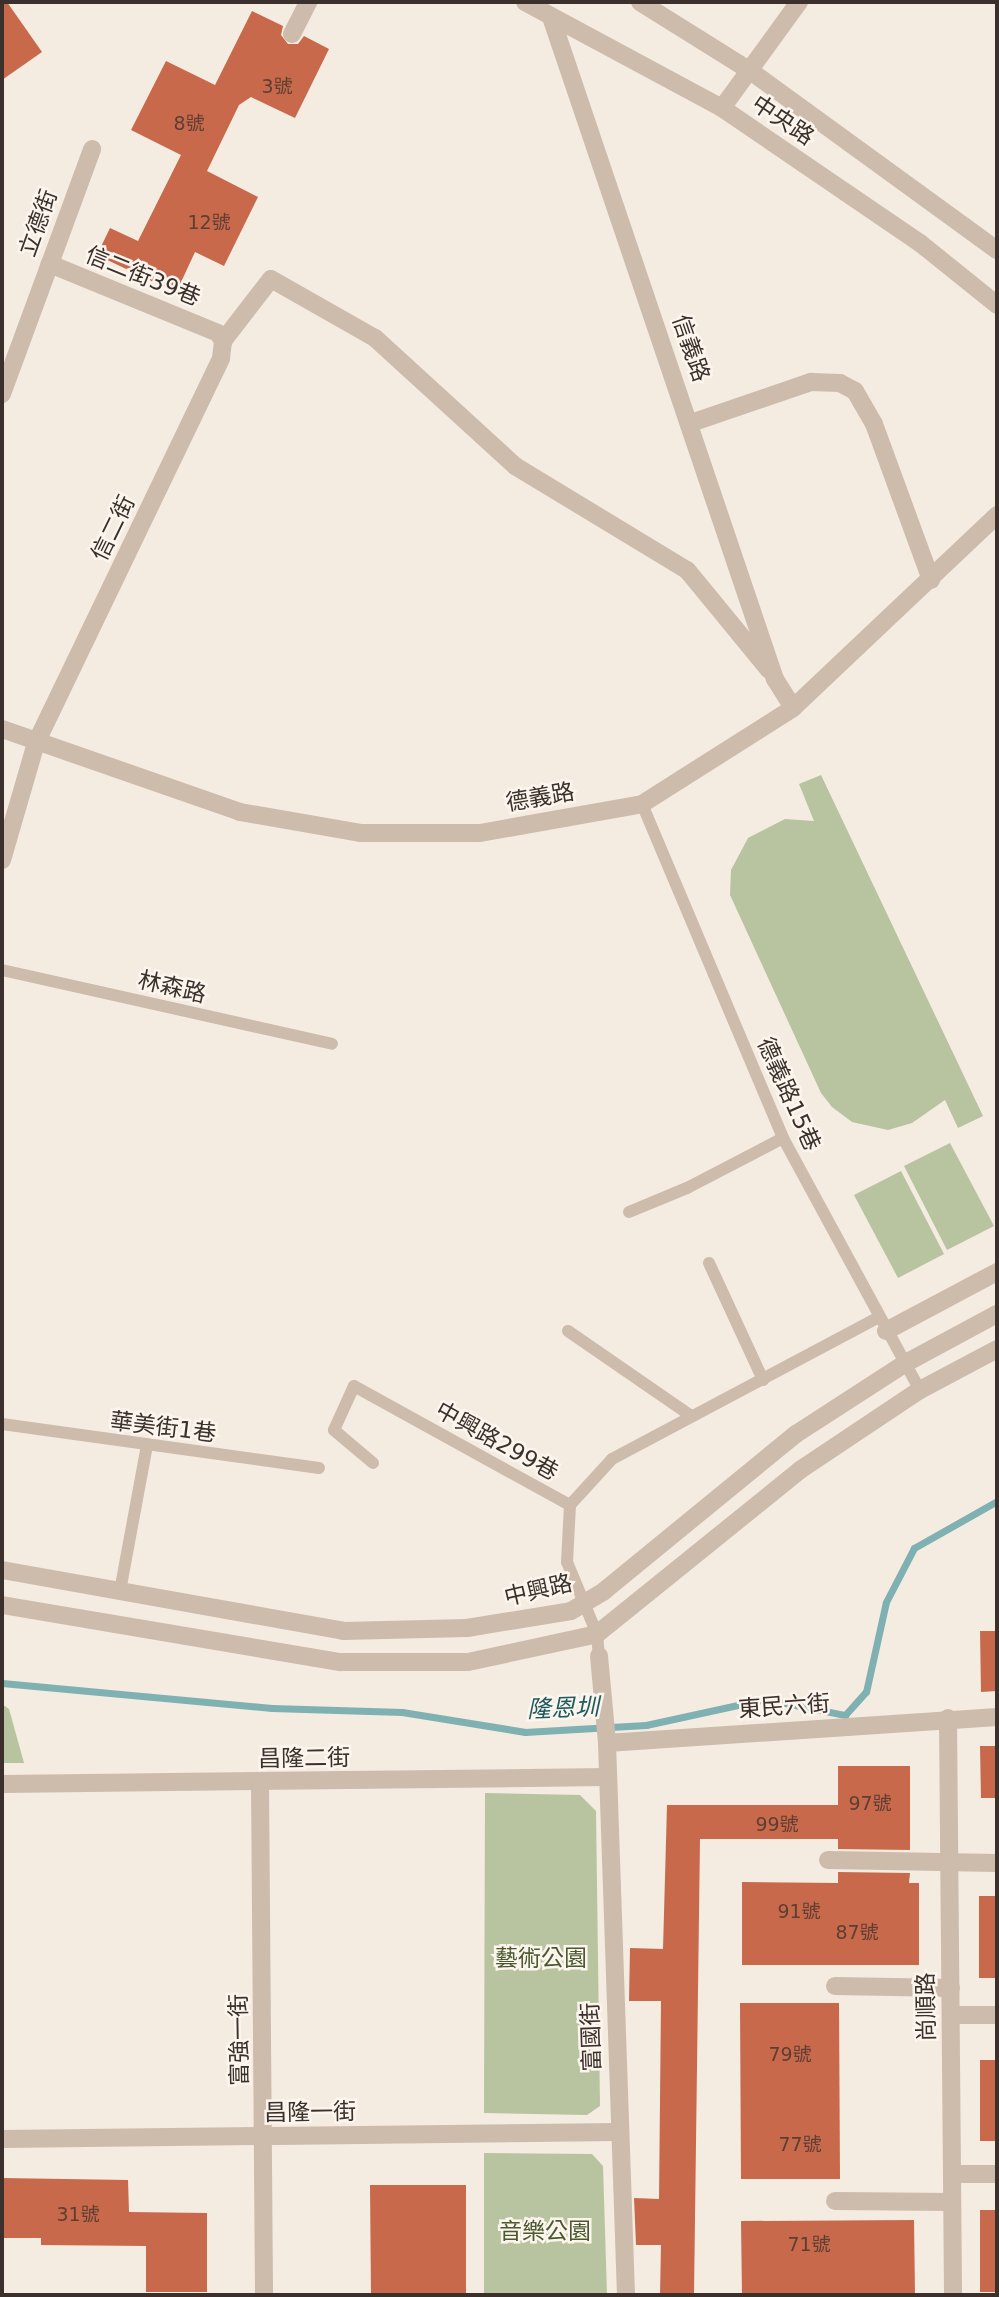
<!DOCTYPE html>
<html>
<head>
<meta charset="utf-8">
<style>
	body { margin:0 }
	#map { position:relative; width:999px; height:2297px; overflow:hidden; background:#f4ebe1; font-family:"DejaVu Sans","Noto Sans TC",sans-serif }
	div>[style] { position:absolute }
	.green>* { inset:0; background:#b8c4a0 }
	.stream>* { height:7px; margin:-3.5px; padding:0 3.5px; transform-origin:3.5px; border-radius:3.5px; background:#7fb0b2 }
	.building>* { inset:0; background:#c8694b }
	.service>* { height:12px; margin:-6px; padding:0 6px; transform-origin:6px; border-radius:6px; background:#cdbbac }
	.pedestrian>* { height:18px; margin:-9px; padding:0 9px; transform-origin:9px; border-radius:9px; background:#cdbbac }
	.minor>* { height:18px; margin:-9px; padding:0 9px; transform-origin:9px; border-radius:9px; background:#cdbbac }
	.tertiary>* { height:18px; margin:-9px; padding:0 9px; transform-origin:9px; border-radius:9px; background:#cdbbac }
	span { translate:-50% -50%; white-space:nowrap; text-align:center; line-height:1.15; -webkit-text-stroke:5px #fbf5ee; paint-order:stroke }
	.number-label { font-size:19px; color:#5e3e33 }
	.number-label span { -webkit-text-stroke-width:0 }
	.street-label { font-size:23px; color:#3b302b }
	.park-label { font-size:23px; color:#4a5a2e }
	.water-label { font-size:24px; color:#1f5a5e; font-style:italic }
	.frame { position:absolute; inset:0; border:4px solid #3b302b; pointer-events:none }
</style>
</head>
<body>
<div id="map">
	<div class="green">
		<div style="clip-path:polygon(821px 775px,983px 1116px,958px 1128px,945px 1100px,912px 1123px,888px 1130px,852px 1122px,832px 1107px,821px 1093px,730px 895px,731px 870px,748px 838px,785px 819px,814px 821px,799px 784px)"></div>
		<div style="clip-path:polygon(950px 1143px,994px 1226px,947px 1250px,904px 1166px)"></div>
		<div style="clip-path:polygon(901px 1171px,944px 1254px,898px 1278px,854px 1195px)"></div>
		<div style="clip-path:polygon(2px 1704px,9px 1709px,24px 1763px,2px 1763px)"></div>
		<div style="clip-path:polygon(485px 1793px,580px 1795px,596px 1811px,600px 2106px,587px 2115px,484px 2113px)"></div>
		<div style="clip-path:polygon(484px 2153px,592px 2154px,603px 2166px,607px 2295px,484px 2295px)"></div>
	</div>
	<div class="stream">
		<div style="left:2px;top:1683px;width:271px;rotate:5.3deg"></div>
		<div style="left:272px;top:1708px;width:130px;rotate:1.8deg"></div>
		<div style="left:402px;top:1712px;width:125px;rotate:9.2deg"></div>
		<div style="left:525px;top:1732px;width:121px;rotate:-3.3deg"></div>
		<div style="left:646px;top:1725px;width:122px;rotate:-12.3deg"></div>
		<div style="left:765px;top:1699px;width:82px;rotate:11.3deg"></div>
		<div style="left:845px;top:1715px;width:31px;rotate:-48deg"></div>
		<div style="left:866px;top:1692px;width:92px;rotate:-77.5deg"></div>
		<div style="left:886px;top:1602px;width:61px;rotate:-62.6deg"></div>
		<div style="left:914px;top:1548px;width:95px;rotate:-29.5deg"></div>
	</div>
	<div class="building">
		<div style="clip-path:polygon(2px 2px,7px 2px,42px 52px,2px 80px)"></div>
		<div style="clip-path:polygon(252px 11px,283px 26px,281px 35px,288px 44px,298px 44px,304px 36px,329px 49px,295px 118px,251px 97px,239px 105px,207px 171px,258px 197px,224px 266px,195px 252px,176px 293px,97px 255px,110px 228px,138px 241px,181px 155px,131px 130px,166px 61px,215px 85px)"></div>
		<div style="clip-path:polygon(980px 1631px,997px 1631px,997px 1691px,981px 1692px)"></div>
		<div style="clip-path:polygon(980px 1746px,997px 1746px,997px 1798px,981px 1798px)"></div>
		<div style="clip-path:polygon(838px 1766px,910px 1766px,910px 1850px,838px 1849px,838px 1839px,700px 1839px,694px 2295px,660px 2295px,661px 2245px,636px 2245px,634px 2198px,659px 2199px,661px 2001px,629px 2001px,630px 1948px,663px 1949px,667px 1805px,838px 1805px)"></div>
		<div style="clip-path:polygon(838px 1872px,910px 1873px,909px 1883px,919px 1883px,919px 1965px,742px 1965px,742px 1882px,838px 1883px)"></div>
		<div style="clip-path:polygon(979px 1896px,997px 1896px,997px 1978px,979px 1978px)"></div>
		<div style="clip-path:polygon(740px 2003px,839px 2003px,840px 2179px,741px 2179px)"></div>
		<div style="clip-path:polygon(980px 2060px,997px 2060px,997px 2141px,980px 2141px)"></div>
		<div style="clip-path:polygon(2px 2178px,128px 2180px,129px 2212px,207px 2213px,207px 2292px,146px 2292px,146px 2246px,41px 2245px,41px 2238px,2px 2238px)"></div>
		<div style="clip-path:polygon(370px 2185px,466px 2185px,466px 2295px,371px 2295px)"></div>
		<div style="clip-path:polygon(980px 2210px,997px 2210px,997px 2292px,980px 2292px)"></div>
		<div style="clip-path:polygon(914px 2220px,915px 2295px,742px 2295px,741px 2221px)"></div>
	</div>
	<div class="service">
		<div style="left:642px;top:804px;width:363px;rotate:67.1deg"></div>
		<div style="left:783px;top:1138px;width:287px;rotate:61.5deg"></div>
		<div style="left:2px;top:970px;width:338px;rotate:12.6deg"></div>
		<div style="left:629px;top:1212px;width:63px;rotate:-22.5deg"></div>
		<div style="left:687px;top:1188px;width:108px;rotate:-27.5deg"></div>
		<div style="left:709px;top:1263px;width:129px;rotate:65.2deg"></div>
		<div style="left:568px;top:1331px;width:150px;rotate:34.6deg"></div>
		<div style="left:2px;top:1424px;width:320px;rotate:7.9deg"></div>
		<div style="left:373px;top:1463px;width:51px;rotate:-139.8deg"></div>
		<div style="left:334px;top:1430px;width:48px;rotate:-65.6deg"></div>
		<div style="left:354px;top:1386px;width:247px;rotate:28.9deg"></div>
		<div style="left:570px;top:1505px;width:57px;rotate:93deg"></div>
		<div style="left:567px;top:1562px;width:78px;rotate:67.4deg"></div>
		<div style="left:597px;top:1634px;width:22px;rotate:85deg"></div>
		<div style="left:570px;top:1505px;width:62px;rotate:-47.6deg"></div>
		<div style="left:612px;top:1459px;width:302px;rotate:-28deg"></div>
		<div style="left:120px;top:1591px;width:147px;rotate:-79.5deg"></div>
	</div>
	<div class="pedestrian">
		<div style="left:828px;top:1860px;width:169px;rotate:1deg"></div>
		<div style="left:835px;top:1986px;width:116px;rotate:1deg"></div>
		<div style="left:952px;top:2174px;width:45px"></div>
		<div style="left:835px;top:2201px;width:117px;rotate:0.5deg"></div>
	</div>
	<div class="minor">
		<div style="left:551px;top:17px;width:699px;rotate:71.31deg"></div>
		<div style="left:775px;top:679px;width:34px;rotate:58deg"></div>
		<div style="left:292px;top:34px;width:36px;rotate:-63deg"></div>
		<div style="left:223px;top:341px;width:78px;rotate:-52.3deg"></div>
		<div style="left:271px;top:279px;width:120px;rotate:29.6deg"></div>
		<div style="left:375px;top:338px;width:190px;rotate:42.4deg"></div>
		<div style="left:515px;top:466px;width:201px;rotate:31.2deg"></div>
		<div style="left:687px;top:570px;width:129px;rotate:50.6deg"></div>
		<div style="left:2px;top:394px;width:261px;rotate:-69.8deg"></div>
		<div style="left:691px;top:423px;width:127px;rotate:-18.9deg"></div>
		<div style="left:811px;top:382px;width:29px;rotate:2deg"></div>
		<div style="left:840px;top:383px;width:17px;rotate:28deg"></div>
		<div style="left:855px;top:391px;width:38px;rotate:60deg"></div>
		<div style="left:874px;top:424px;width:166px;rotate:69.9deg"></div>
		<div style="left:2px;top:729px;width:252px;rotate:19.2deg"></div>
		<div style="left:240px;top:812px;width:122px;rotate:9.9deg"></div>
		<div style="left:360px;top:833px;width:120px"></div>
		<div style="left:480px;top:833px;width:165px;rotate:-10.1deg"></div>
		<div style="left:642px;top:804px;width:179px;rotate:-32.4deg"></div>
		<div style="left:793px;top:708px;width:281px;rotate:-43.4deg"></div>
		<div style="left:2px;top:860px;width:122px;rotate:-73.8deg"></div>
		<div style="left:36px;top:743px;width:427px;rotate:-64.3deg"></div>
		<div style="left:221px;top:358px;width:17px;rotate:-83deg"></div>
		<div style="left:223px;top:341px;width:9px;rotate:-122deg"></div>
		<div style="left:218px;top:333px;width:182px;rotate:-157.7deg"></div>
		<div style="left:886px;top:1331px;width:126px;rotate:-28deg"></div>
		<div style="left:599px;top:1656px;width:87px;rotate:84.7deg"></div>
		<div style="left:948px;top:1718px;width:577px;rotate:89.5deg"></div>
		<div style="left:260px;top:1783px;width:512px;rotate:89.55deg"></div>
		<div style="left:2px;top:1784px;width:606px;rotate:-0.66deg"></div>
		<div style="left:952px;top:2015px;width:45px"></div>
		<div style="left:2px;top:2139px;width:616px;rotate:-0.65deg"></div>
		<div style="left:626px;top:2295px;width:552px;rotate:-91.97deg"></div>
		<div style="left:607px;top:1743px;width:391px;rotate:-3.8deg"></div>
	</div>
	<div class="tertiary">
		<div style="left:525px;top:2px;width:224px;rotate:28.3deg"></div>
		<div style="left:722px;top:108px;width:240px;rotate:34.3deg"></div>
		<div style="left:920px;top:243px;width:99px;rotate:38.8deg"></div>
		<div style="left:640px;top:2px;width:128px;rotate:32deg"></div>
		<div style="left:749px;top:70px;width:306px;rotate:36deg"></div>
		<div style="left:722px;top:108px;width:131px;rotate:-54deg"></div>
		<div style="left:2px;top:1570px;width:346px;rotate:10.1deg"></div>
		<div style="left:343px;top:1631px;width:124px;rotate:-1.4deg"></div>
		<div style="left:467px;top:1628px;width:105px;rotate:-9.3deg"></div>
		<div style="left:571px;top:1611px;width:39px;rotate:-31deg"></div>
		<div style="left:604px;top:1591px;width:248px;rotate:-39.3deg"></div>
		<div style="left:796px;top:1434px;width:129px;rotate:-32.9deg"></div>
		<div style="left:904px;top:1364px;width:106px;rotate:-28.3deg"></div>
		<div style="left:2px;top:1605px;width:343px;rotate:9.6deg"></div>
		<div style="left:340px;top:1662px;width:128px"></div>
		<div style="left:468px;top:1662px;width:132px;rotate:-12.2deg"></div>
		<div style="left:597px;top:1634px;width:261px;rotate:-38.9deg"></div>
		<div style="left:800px;top:1470px;width:144px;rotate:-33.7deg"></div>
		<div style="left:920px;top:1390px;width:87px;rotate:-28deg"></div>
	</div>
	<div class="number-label">
		<span style="left:277px;top:87px">3號</span>
		<span style="left:189px;top:124px">8號</span>
		<span style="left:209px;top:223px">12號</span>
		<span style="left:870px;top:1804px">97號</span>
		<span style="left:777px;top:1825px">99號</span>
		<span style="left:799px;top:1912px">91號</span>
		<span style="left:857px;top:1933px">87號</span>
		<span style="left:790px;top:2055px">79號</span>
		<span style="left:800px;top:2145px">77號</span>
		<span style="left:78px;top:2215px">31號</span>
		<span style="left:809px;top:2245px">71號</span>
	</div>
	<div class="street-label">
		<span style="left:783px;top:120px;rotate:34deg">中央路</span>
		<span style="left:38px;top:223px;rotate:-70deg">立德街</span>
		<span style="left:143px;top:276px;rotate:22deg">信二街39巷</span>
		<span style="left:691px;top:348px;rotate:71deg">信義路</span>
		<span style="left:113px;top:528px;rotate:-64deg">信二街</span>
		<span style="left:540px;top:797px;rotate:-10deg">德義路</span>
		<span style="left:172px;top:987px;rotate:13deg">林森路</span>
		<span style="left:789px;top:1094px;rotate:66deg">德義路15巷</span>
		<span style="left:163px;top:1427px;rotate:7deg">華美街1巷</span>
		<span style="left:497px;top:1441px;rotate:29deg">中興路299巷</span>
		<span style="left:538px;top:1590px;rotate:-13deg">中興路</span>
		<span style="left:784px;top:1706px;rotate:-4deg">東民六街</span>
		<span style="left:304px;top:1758px;rotate:-1deg">昌隆二街</span>
		<span style="left:926px;top:2007px;rotate:-91deg">尚順路</span>
		<span style="left:591px;top:2037px;rotate:-92deg">富國街</span>
		<span style="left:239px;top:2040px;rotate:-91deg">富強一街</span>
		<span style="left:310px;top:2112px;rotate:-1deg">昌隆一街</span>
	</div>
	<div class="park-label">
		<span style="left:541px;top:1958px">藝術公園</span>
		<span style="left:545px;top:2231px">音樂公園</span>
	</div>
	<div class="water-label">
		<span style="left:563px;top:1709px;rotate:-2deg">隆恩圳</span>
	</div>
	<div class="frame"></div>
</div>
</body>
</html>
